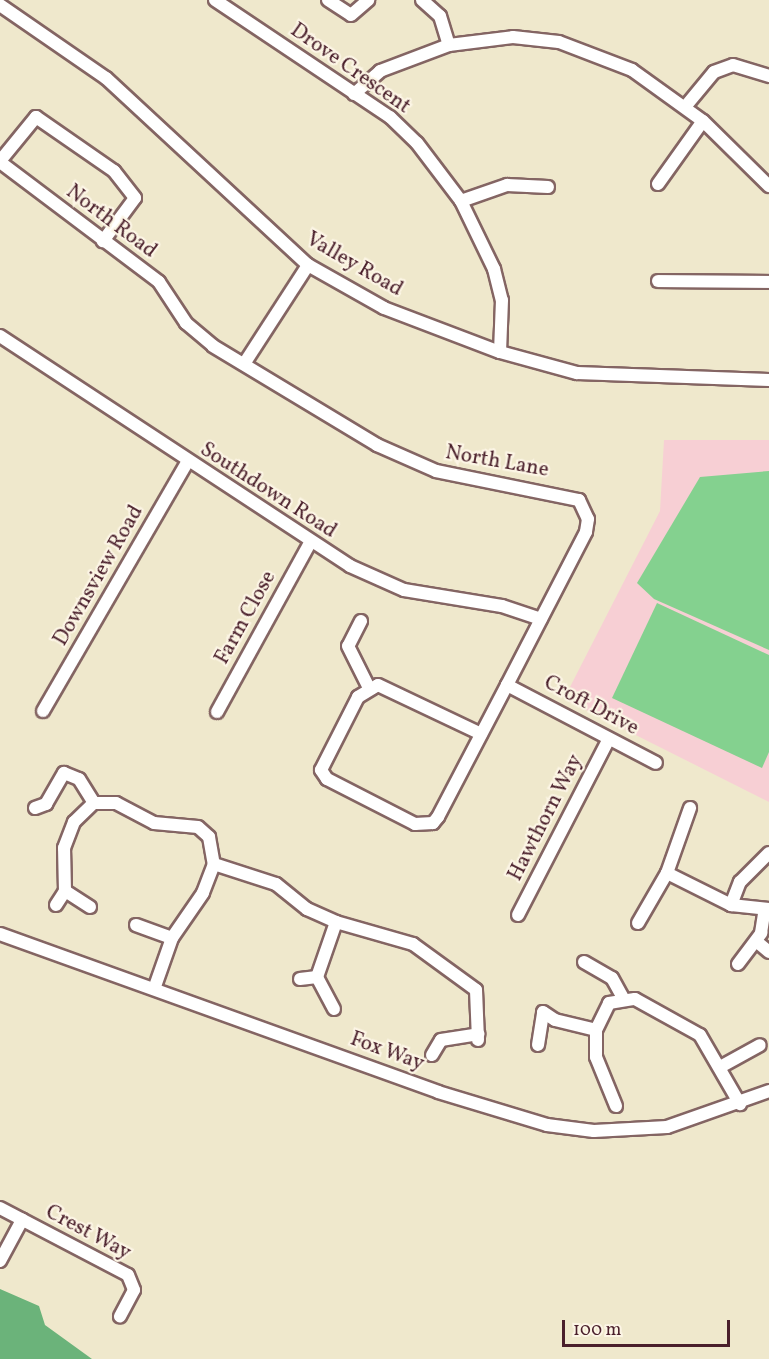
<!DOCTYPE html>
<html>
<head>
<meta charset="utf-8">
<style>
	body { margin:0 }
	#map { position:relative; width:769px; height:1359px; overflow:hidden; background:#efe8cc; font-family:Vollkorn,serif }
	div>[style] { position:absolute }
	.built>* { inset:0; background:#f7cfd4 }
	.green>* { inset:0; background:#84d18f }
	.forest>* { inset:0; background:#6bb37a }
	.roads { filter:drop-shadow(2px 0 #846563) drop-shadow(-2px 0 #846563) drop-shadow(0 2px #846563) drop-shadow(0 -2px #846563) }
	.minor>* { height:12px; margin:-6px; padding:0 6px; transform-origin:6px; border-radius:6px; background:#fff }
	span { translate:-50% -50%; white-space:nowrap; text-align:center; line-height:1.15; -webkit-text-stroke:4.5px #fcf5e5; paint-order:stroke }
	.street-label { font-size:21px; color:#4a1f2b }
	.scale { position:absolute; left:562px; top:1320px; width:168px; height:27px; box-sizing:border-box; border:3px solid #4a1f2b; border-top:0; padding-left:8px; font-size:18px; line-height:21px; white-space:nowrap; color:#4a1f2b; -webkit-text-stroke:4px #fcf5e5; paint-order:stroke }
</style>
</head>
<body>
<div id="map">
	<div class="built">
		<div style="clip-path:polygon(664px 440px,769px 440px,769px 802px,570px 702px,576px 691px,570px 687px,660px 511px)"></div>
	</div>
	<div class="green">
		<div style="clip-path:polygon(769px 471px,769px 650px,654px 599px,637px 583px,700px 477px)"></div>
		<div style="clip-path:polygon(657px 603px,769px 655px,769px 752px,762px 768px,612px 698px)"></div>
	</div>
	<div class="forest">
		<div style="clip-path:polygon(0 1289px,39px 1306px,45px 1325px,92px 1359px,0 1359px)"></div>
	</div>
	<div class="roads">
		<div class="minor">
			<div style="left:215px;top:0;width:211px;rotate:33.8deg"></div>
			<div style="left:390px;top:117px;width:37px;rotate:44deg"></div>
			<div style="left:417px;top:143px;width:73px;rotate:52.8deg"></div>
			<div style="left:461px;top:201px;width:76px;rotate:64.1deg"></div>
			<div style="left:494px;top:269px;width:32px;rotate:76deg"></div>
			<div style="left:502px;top:300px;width:52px;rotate:92.2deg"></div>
			<div style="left:328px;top:0;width:27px;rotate:33deg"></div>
			<div style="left:351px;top:15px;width:23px;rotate:-41deg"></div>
			<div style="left:422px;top:0;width:24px;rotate:42deg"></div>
			<div style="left:440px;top:16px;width:30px;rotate:73deg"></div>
			<div style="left:0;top:5px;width:129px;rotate:34.6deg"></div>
			<div style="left:106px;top:78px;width:275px;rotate:42.8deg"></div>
			<div style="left:308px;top:265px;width:87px;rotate:29.5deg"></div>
			<div style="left:384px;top:308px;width:124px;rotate:20.8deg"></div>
			<div style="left:500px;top:352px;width:80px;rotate:15.3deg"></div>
			<div style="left:577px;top:373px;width:192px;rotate:2.1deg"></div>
			<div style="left:354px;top:94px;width:35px;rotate:-41deg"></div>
			<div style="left:380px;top:71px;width:74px;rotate:-20.6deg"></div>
			<div style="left:449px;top:45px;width:64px;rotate:-7.1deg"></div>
			<div style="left:513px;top:37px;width:46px;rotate:6.2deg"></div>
			<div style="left:559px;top:42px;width:78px;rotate:21deg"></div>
			<div style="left:632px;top:70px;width:87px;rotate:35.7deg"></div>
			<div style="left:703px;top:121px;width:93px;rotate:44.6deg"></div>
			<div style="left:685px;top:107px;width:45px;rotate:-50.4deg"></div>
			<div style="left:714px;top:72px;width:20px;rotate:-20deg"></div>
			<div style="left:733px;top:65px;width:38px;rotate:17deg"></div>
			<div style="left:0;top:161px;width:57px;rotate:-50.7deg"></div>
			<div style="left:36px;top:117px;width:95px;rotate:34.7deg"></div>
			<div style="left:114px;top:171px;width:34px;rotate:52deg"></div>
			<div style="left:135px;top:198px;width:54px;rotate:126.7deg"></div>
			<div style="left:0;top:162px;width:199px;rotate:37deg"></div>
			<div style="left:159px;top:282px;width:49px;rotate:56.6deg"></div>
			<div style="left:186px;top:323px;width:35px;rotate:40deg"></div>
			<div style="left:213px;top:346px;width:192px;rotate:31.1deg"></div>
			<div style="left:377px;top:445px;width:64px;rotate:23.8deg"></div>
			<div style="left:436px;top:471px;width:146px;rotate:11.5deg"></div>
			<div style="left:579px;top:500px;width:21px;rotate:65deg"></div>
			<div style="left:588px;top:519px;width:13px;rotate:99deg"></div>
			<div style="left:586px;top:532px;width:172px;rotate:117.3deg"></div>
			<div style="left:507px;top:685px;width:149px;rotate:117.6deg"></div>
			<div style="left:438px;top:817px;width:8px;rotate:130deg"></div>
			<div style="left:433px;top:823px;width:18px;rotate:177deg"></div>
			<div style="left:415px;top:824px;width:99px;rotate:-152.9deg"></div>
			<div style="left:327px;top:779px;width:11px;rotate:-124deg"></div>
			<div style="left:321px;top:770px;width:82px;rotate:-63.1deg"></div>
			<div style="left:358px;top:697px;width:23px;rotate:-31deg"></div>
			<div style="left:378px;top:685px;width:114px;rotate:25.4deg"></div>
			<div style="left:658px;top:184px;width:77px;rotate:-54.5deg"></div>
			<div style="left:461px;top:201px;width:49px;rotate:-19.2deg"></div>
			<div style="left:507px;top:185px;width:41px;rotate:2.8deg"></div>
			<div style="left:658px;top:281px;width:111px;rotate:0.5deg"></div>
			<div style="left:0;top:336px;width:419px;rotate:33.3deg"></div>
			<div style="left:350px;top:566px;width:59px;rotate:24deg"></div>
			<div style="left:404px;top:590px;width:99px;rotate:9.3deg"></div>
			<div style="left:502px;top:606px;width:41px;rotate:18.4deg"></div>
			<div style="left:244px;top:364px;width:118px;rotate:-57.1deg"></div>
			<div style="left:361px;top:621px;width:28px;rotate:117deg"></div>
			<div style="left:348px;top:646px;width:47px;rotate:63.4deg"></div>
			<div style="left:507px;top:685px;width:168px;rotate:27.6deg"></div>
			<div style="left:43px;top:711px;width:289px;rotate:-59.9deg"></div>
			<div style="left:217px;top:712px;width:193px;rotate:-61.2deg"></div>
			<div style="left:35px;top:808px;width:12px;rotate:-20deg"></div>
			<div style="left:46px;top:804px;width:36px;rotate:-60deg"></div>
			<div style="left:64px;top:773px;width:16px;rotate:22deg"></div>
			<div style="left:79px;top:779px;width:28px;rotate:58deg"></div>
			<div style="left:214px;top:864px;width:65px;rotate:17.9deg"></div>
			<div style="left:276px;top:884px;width:40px;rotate:39deg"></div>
			<div style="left:307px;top:909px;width:32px;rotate:24deg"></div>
			<div style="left:336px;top:922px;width:80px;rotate:15.9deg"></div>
			<div style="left:413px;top:944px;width:78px;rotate:36.1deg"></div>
			<div style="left:476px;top:990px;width:50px;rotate:87.7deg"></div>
			<div style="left:667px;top:873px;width:72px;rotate:26.6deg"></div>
			<div style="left:731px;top:905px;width:38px;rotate:6deg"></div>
			<div style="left:56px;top:905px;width:17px;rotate:-57deg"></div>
			<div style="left:731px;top:905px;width:25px;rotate:-69deg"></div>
			<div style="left:740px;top:882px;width:41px;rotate:-45deg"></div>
			<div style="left:90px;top:907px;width:30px;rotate:-147deg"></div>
			<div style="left:65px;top:891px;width:43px;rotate:-91.3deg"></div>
			<div style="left:64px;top:848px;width:28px;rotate:-69deg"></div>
			<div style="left:74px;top:822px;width:28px;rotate:-44deg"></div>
			<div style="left:94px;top:803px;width:22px"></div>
			<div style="left:116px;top:803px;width:43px;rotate:27.8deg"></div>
			<div style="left:154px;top:823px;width:44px;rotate:5.2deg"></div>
			<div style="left:198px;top:827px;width:15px;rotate:42deg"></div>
			<div style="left:209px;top:837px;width:27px;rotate:80deg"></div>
			<div style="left:214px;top:864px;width:31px;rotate:111deg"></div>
			<div style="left:203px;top:893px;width:55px;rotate:124.6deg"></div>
			<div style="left:172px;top:938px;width:54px;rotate:109.4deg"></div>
			<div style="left:518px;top:915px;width:198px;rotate:-62.7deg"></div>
			<div style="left:638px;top:923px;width:58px;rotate:-59.9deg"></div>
			<div style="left:667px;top:873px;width:69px;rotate:-70.5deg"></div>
			<div style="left:136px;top:925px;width:38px;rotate:20deg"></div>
			<div style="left:0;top:934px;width:466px;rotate:19.8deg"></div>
			<div style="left:438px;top:1092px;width:114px;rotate:16.8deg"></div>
			<div style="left:547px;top:1125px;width:47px;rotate:7.3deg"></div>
			<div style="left:594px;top:1131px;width:73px;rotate:-3.1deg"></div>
			<div style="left:667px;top:1127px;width:108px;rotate:-19.4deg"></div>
			<div style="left:756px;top:941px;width:17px;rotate:40deg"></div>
			<div style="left:584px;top:962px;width:32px;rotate:30deg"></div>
			<div style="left:612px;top:978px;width:23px;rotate:61deg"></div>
			<div style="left:738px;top:964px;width:39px;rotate:-53deg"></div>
			<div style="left:761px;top:933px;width:24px;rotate:-81deg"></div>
			<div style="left:300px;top:979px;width:17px;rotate:-7deg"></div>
			<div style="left:334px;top:1009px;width:36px;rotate:-118deg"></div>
			<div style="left:317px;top:977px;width:58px;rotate:-70.9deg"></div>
			<div style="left:596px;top:1030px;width:27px;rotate:90deg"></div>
			<div style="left:596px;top:1057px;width:53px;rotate:67.8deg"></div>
			<div style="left:538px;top:1045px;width:33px;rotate:-81deg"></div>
			<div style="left:543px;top:1012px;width:14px;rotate:34deg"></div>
			<div style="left:555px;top:1020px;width:42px;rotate:13.7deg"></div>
			<div style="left:596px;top:1030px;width:30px;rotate:-64deg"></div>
			<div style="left:609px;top:1003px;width:26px;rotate:-9deg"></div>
			<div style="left:635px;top:999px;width:74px;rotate:29deg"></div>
			<div style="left:700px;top:1035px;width:80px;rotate:59.9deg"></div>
			<div style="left:432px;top:1055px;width:17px;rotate:-59deg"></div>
			<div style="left:441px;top:1040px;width:38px;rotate:-9deg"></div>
			<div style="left:722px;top:1066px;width:43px;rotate:-28.9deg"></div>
			<div style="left:0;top:1208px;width:144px;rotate:27.6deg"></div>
			<div style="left:128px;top:1275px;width:16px;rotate:68deg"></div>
			<div style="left:134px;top:1290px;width:30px;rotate:118deg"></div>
			<div style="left:0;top:1261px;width:47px;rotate:-61.8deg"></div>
		</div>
	</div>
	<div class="street-label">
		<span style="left:350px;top:69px;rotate:35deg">Drove Crescent</span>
		<span style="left:111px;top:222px;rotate:37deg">North Road</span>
		<span style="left:354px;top:265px;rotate:30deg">Valley Road</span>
		<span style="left:497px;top:462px;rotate:10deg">North Lane</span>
		<span style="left:268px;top:491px;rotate:33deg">Southdown Road</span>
		<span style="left:99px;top:576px;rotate:-60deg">Downsview Road</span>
		<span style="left:246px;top:618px;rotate:-61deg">Farm Close</span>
		<span style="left:591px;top:706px;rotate:28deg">Croft Drive</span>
		<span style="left:546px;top:818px;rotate:-63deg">Hawthorn Way</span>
		<span style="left:387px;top:1052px;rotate:20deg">Fox Way</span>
		<span style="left:88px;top:1233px;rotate:28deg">Crest Way</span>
	</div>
	<div class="scale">100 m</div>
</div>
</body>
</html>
